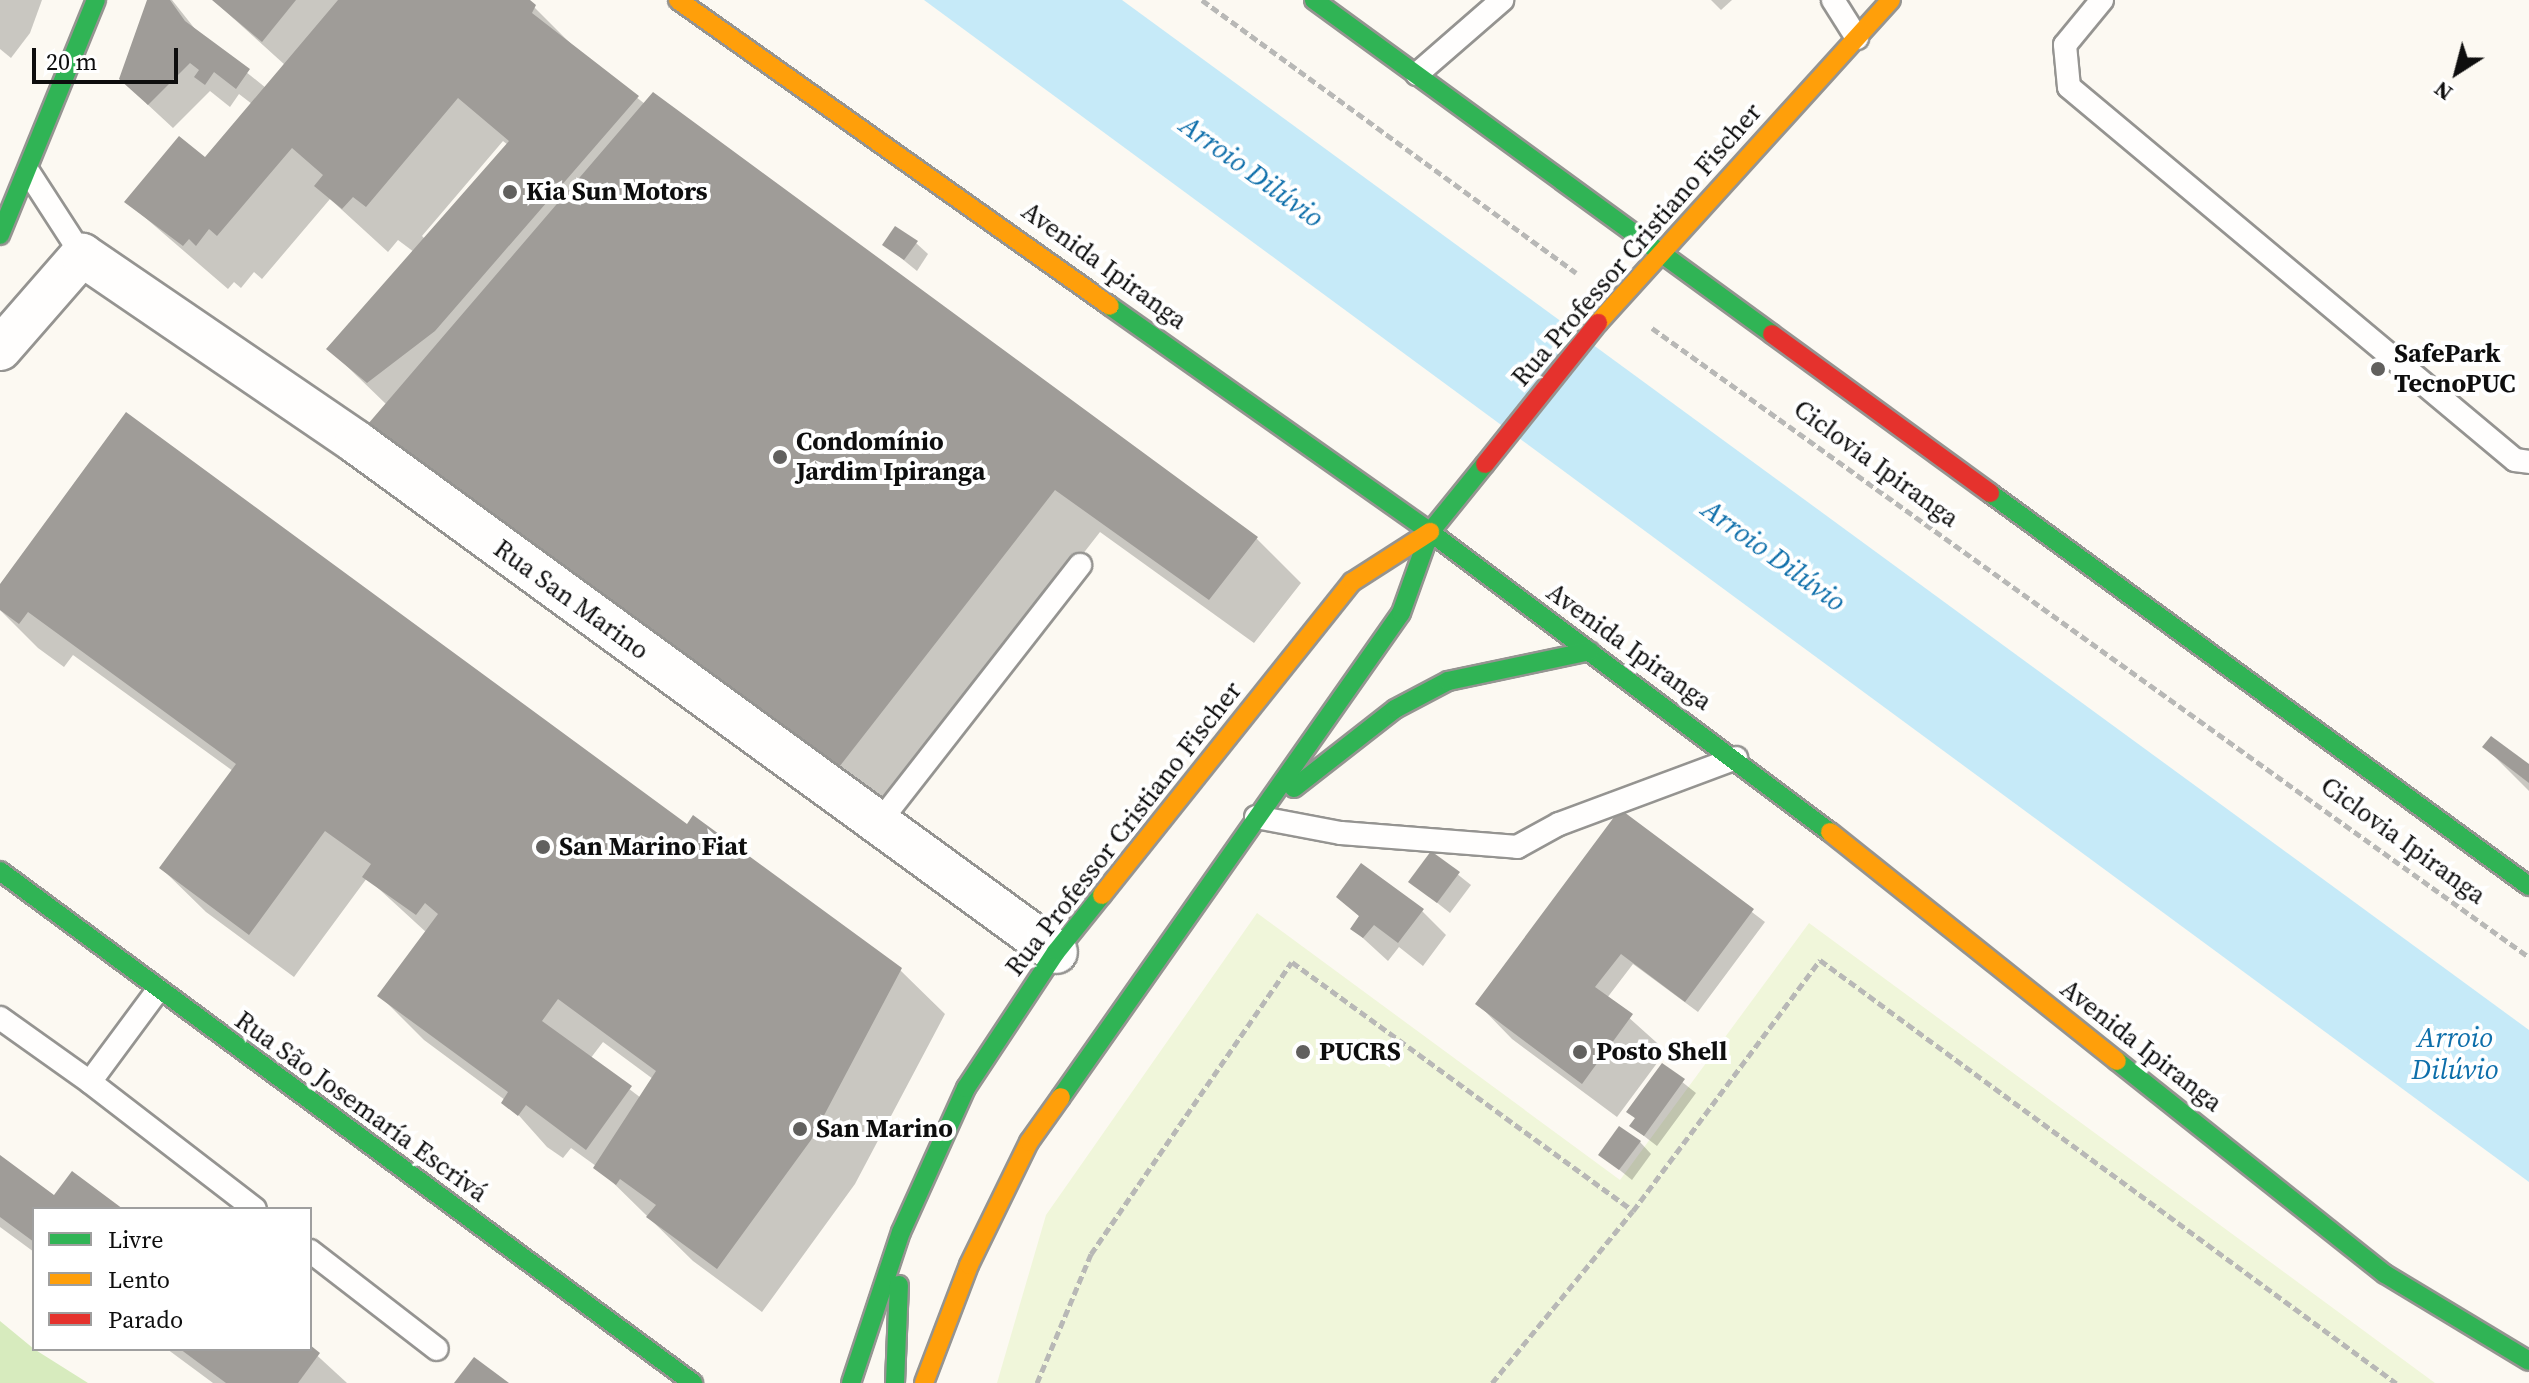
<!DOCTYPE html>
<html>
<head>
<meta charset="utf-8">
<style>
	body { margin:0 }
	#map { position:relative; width:2529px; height:1383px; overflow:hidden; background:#fcf9f2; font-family:"Source Serif 4",serif }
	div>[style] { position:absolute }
	.forest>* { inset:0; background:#d7ebbe }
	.pitch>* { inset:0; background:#f0f6da }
	.water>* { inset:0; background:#c6eaf8 }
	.shadow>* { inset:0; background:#0003 }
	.building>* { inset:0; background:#9f9c98 }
	.path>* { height:5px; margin-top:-2.5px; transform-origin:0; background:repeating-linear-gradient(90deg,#b8b8b6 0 8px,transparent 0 12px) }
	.roads { filter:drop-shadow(2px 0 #959491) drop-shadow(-2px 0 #959491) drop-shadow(0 2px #959491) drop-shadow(0 -2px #959491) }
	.lane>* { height:22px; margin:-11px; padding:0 11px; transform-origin:11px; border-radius:11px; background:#fffefd }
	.street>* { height:42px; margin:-21px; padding:0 21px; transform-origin:21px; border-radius:21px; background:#fffefd }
	.fast>* { height:18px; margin:-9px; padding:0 9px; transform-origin:9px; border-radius:9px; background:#30b455 }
	.slow>* { height:18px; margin:-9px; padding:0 9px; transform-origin:9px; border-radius:9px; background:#ff9f0a }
	.jam>* { height:18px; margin:-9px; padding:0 9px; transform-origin:9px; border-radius:9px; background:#e5322d }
	.dots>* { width:22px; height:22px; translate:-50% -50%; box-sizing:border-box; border:4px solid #fff; border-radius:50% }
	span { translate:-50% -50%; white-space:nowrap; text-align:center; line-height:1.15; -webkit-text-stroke:8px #fff; paint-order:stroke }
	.poi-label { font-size:26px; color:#0e0e0e; font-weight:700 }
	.left { translate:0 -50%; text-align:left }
	.street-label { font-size:26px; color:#0e0e0e }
	.water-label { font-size:28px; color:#0d6eaa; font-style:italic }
	.legend { position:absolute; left:32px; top:1207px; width:280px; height:144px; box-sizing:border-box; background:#fff; border:2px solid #9f9f9f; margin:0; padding:10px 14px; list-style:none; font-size:24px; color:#0e0e0e }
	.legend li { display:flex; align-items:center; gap:16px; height:40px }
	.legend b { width:40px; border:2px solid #9f9f9f }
	.north { position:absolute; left:2417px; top:32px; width:80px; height:80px; -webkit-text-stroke:6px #fff; paint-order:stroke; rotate:216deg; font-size:22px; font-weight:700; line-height:32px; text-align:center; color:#0e0e0e }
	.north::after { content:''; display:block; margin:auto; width:28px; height:36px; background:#0e0e0e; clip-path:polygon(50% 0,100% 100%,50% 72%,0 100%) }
	.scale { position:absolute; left:32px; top:48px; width:146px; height:36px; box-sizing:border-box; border:4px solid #0e0e0e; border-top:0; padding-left:10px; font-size:24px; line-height:28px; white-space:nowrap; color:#0e0e0e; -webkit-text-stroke:6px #fff; paint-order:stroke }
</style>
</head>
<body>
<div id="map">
	<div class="forest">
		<div style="clip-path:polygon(0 1321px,34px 1349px,88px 1383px,0 1383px)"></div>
	</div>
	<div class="pitch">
		<div style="clip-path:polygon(1257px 913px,1620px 1180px,1809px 923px,2435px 1383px,997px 1383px,1046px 1215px)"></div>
	</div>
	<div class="water">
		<div style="clip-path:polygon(924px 0,1122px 0,2529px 1030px,2529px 1182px)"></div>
	</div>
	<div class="shadow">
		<div style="clip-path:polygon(0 0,42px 0,30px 33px,11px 58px,0 49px)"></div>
		<div style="clip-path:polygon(evenodd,149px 0,172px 0,199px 34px,266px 88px,285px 65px,213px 0,527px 0,579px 52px,645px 104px,653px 94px,1257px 539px,1301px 583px,1254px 643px,1100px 532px,881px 813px,414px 468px,370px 424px,387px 405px,329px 349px,414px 252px,398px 240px,388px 252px,330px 199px,262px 279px,254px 272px,241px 288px,234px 282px,228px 289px,127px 202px,205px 160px,252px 104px,239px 94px,230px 107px,210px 91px,173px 128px,146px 103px,149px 0,503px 141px,508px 145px,425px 239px,422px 236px,503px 141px)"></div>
		<div style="clip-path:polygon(1711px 0,1732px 0,1721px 10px)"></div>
		<div style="clip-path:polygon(916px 243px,928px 254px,917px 271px,885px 245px)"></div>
		<div style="clip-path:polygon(evenodd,0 587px,687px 827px,900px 970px,945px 1014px,855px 1184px,762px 1312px,693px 1261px,596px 1166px,571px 1148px,563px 1158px,547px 1147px,505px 1100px,424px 1040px,380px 996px,427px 933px,367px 878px,294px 977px,206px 912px,161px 868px,233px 771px,73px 655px,64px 667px,38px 648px,0 610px,0 587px,603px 1042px,653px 1079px,641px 1098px,590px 1059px,603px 1042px)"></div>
		<div style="clip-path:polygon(2485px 747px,2529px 767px,2529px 791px)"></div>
		<div style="clip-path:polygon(1620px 812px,1765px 922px,1698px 1012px,1633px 964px,1607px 998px,1666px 1051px,1617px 1117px,1512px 1039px,1478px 1004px)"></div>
		<div style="clip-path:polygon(1432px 854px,1471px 885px,1450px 913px,1411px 882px)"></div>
		<div style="clip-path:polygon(1339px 896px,1422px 911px,1446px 935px,1423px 966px,1399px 947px,1388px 961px,1353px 929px,1361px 918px)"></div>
		<div style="clip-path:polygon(1662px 1066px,1696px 1093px,1657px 1146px,1631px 1126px,1636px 1119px,1629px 1112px)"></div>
		<div style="clip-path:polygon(1640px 1142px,1651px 1154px,1632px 1180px,1601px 1155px)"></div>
		<div style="clip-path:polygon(0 1158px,55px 1198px,119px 1209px,34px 1209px,34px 1252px,0 1227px)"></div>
		<div style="clip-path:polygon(167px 1349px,310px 1349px,347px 1383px,213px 1383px)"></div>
	</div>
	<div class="building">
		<div style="clip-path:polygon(147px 0,170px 0,185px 21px,250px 69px,236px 89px,214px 72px,205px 85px,194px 77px,199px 70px,190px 63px,148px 105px,119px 79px)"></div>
		<div style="clip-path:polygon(212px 0,296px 0,262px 42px)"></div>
		<div style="clip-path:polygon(338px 0,530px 0,536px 5px,532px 13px,639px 96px,435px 331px,367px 383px,326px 349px,509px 141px,458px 98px,366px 207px,353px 197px,342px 209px,314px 186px,323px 175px,292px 148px,217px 236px,209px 229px,196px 246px,189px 239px,183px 246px,124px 202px,179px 136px,205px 157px)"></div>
		<div style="clip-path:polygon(653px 92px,1258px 537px,1209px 600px,1055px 490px,836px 771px,368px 424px)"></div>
		<div style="clip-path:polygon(895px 226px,918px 241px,904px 260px,882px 245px)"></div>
		<div style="clip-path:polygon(126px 412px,687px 824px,693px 815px,902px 968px,811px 1140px,717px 1269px,646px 1217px,656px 1205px,620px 1179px,616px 1185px,593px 1168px,656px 1071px,558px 999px,542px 1021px,632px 1086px,586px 1150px,526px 1105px,518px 1116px,501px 1103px,508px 1092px,377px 996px,438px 914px,425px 903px,416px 915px,362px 877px,371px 864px,325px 831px,249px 935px,159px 868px,236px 764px,28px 612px,19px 624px,0 610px,0 584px)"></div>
		<div style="clip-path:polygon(2491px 736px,2529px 764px,2529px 783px,2482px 747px)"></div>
		<div style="clip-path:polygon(1620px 809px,1754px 909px,1685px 1002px,1621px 954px,1595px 987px,1633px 1014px,1582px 1084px,1475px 1004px)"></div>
		<div style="clip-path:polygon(1431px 851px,1460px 872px,1437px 903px,1408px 882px)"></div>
		<div style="clip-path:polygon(1361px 863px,1424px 909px,1398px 943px,1374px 925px,1363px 938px,1350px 929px,1359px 916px,1336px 897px)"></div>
		<div style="clip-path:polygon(1662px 1063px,1685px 1079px,1644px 1136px,1629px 1126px,1635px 1118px,1626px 1112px)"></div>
		<div style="clip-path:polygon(1619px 1126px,1641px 1141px,1619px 1170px,1598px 1155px)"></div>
		<div style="clip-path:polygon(0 1155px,54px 1195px,72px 1171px,123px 1209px,34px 1209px,34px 1242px,0 1217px)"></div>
		<div style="clip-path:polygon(310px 1345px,320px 1353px,298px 1383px,226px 1383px,180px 1349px)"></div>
		<div style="clip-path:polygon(474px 1357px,509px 1383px,454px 1383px)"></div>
	</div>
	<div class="path">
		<div style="left:1202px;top:0;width:463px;rotate:36.1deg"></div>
		<div style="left:1652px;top:328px;width:1079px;rotate:35.65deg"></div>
		<div style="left:1037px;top:1383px;width:140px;rotate:-67.3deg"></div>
		<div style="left:1091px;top:1254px;width:354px;rotate:-55.5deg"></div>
		<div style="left:1292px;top:962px;width:422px;rotate:36.1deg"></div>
		<div style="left:1492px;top:1383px;width:222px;rotate:-50.7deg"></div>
		<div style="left:1633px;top:1211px;width:313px;rotate:-53.3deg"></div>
		<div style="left:1820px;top:960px;width:715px;rotate:36.29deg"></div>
	</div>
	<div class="roads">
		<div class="lane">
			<div style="left:1833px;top:0;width:45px;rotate:57.7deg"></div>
			<div style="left:2102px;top:0;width:58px;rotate:129.4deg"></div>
			<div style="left:2065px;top:45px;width:42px;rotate:84.6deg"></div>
			<div style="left:2069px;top:87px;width:581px;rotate:39.91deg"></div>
			<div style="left:2515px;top:460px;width:14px;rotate:8deg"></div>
			<div style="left:1417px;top:74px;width:113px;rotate:-41deg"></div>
			<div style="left:29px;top:173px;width:98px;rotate:57.1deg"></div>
			<div style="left:1256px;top:817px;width:86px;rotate:10.7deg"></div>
			<div style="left:1341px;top:833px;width:177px;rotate:4.5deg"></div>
			<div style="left:1517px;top:847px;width:48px;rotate:-28.7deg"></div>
			<div style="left:1559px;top:824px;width:189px;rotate:-20.4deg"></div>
			<div style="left:877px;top:825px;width:330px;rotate:-52deg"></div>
			<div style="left:158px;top:990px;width:114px;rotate:126.5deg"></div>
			<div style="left:90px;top:1082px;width:208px;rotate:37.6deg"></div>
			<div style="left:0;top:1018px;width:110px;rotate:35.4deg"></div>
			<div style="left:310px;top:1251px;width:160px;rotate:37.7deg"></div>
		</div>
		<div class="street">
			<div style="left:0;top:349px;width:125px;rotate:-48.9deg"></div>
			<div style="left:82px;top:255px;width:332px;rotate:34.3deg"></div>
			<div style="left:356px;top:442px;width:866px;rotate:36.08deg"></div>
		</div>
		<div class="fast">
			<div style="left:1314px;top:0;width:567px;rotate:36.1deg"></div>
			<div style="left:0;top:235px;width:254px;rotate:-67.8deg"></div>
			<div style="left:1110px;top:306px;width:392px;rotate:35.2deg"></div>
			<div style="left:1430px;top:532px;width:500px;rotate:36.9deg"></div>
			<div style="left:1990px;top:493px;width:667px;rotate:36.1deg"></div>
			<div style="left:1294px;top:788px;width:128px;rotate:-38deg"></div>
			<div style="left:1395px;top:709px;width:60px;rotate:-27.8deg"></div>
			<div style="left:1448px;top:681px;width:145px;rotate:-11.9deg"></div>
			<div style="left:0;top:871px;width:862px;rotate:36.46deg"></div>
			<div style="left:2117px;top:1061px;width:342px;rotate:38.5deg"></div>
			<div style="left:2385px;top:1274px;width:168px;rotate:31.1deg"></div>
			<div style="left:1061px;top:1097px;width:591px;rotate:-54.91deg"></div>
			<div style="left:1401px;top:613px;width:86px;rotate:-70.3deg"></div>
			<div style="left:1430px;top:532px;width:87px;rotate:-51deg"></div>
			<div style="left:851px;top:1383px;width:159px;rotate:-71.7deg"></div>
			<div style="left:901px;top:1232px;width:158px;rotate:-65.7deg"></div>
			<div style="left:966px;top:1088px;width:163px;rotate:-56.5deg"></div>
			<div style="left:1056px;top:952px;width:73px;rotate:-51.1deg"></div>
			<div style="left:895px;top:1383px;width:98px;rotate:-87.7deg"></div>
		</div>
		<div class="slow">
			<div style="left:678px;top:0;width:529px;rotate:35.31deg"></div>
			<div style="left:1598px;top:323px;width:436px;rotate:-47.8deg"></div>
			<div style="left:1830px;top:832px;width:367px;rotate:38.6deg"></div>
			<div style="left:1102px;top:895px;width:401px;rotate:-51.4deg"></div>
			<div style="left:1352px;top:582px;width:93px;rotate:-32.7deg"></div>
			<div style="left:924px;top:1383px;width:126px;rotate:-69.1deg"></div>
			<div style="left:969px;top:1265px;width:137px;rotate:-64deg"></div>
			<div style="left:1029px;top:1142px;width:55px;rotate:-54.6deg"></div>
		</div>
		<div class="jam">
			<div style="left:1772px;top:334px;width:270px;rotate:36.1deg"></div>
			<div style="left:1485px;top:464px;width:181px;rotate:-51.3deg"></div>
		</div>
	</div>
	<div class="dots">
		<div style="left:510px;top:192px;background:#61605e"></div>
		<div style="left:2378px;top:369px;background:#61605e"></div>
		<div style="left:780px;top:457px;background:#61605e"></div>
		<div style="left:543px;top:847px;background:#61605e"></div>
		<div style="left:1303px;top:1052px;background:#61605e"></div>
		<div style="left:1580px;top:1052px;background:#61605e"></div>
		<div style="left:800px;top:1129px;background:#61605e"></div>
	</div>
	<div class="poi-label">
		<span class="left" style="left:526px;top:192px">Kia Sun Motors</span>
		<span class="left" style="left:2394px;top:369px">SafePark<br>TecnoPUC</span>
		<span class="left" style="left:796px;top:457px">Condomínio<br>Jardim Ipiranga</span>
		<span class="left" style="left:559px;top:847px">San Marino Fiat</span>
		<span class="left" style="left:1319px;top:1052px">PUCRS</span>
		<span class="left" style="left:1596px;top:1052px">Posto Shell</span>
		<span class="left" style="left:816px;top:1129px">San Marino</span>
	</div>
	<div class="street-label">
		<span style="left:1637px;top:245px;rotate:-49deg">Rua Professor Cristiano Fischer</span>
		<span style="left:1104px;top:266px;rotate:36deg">Avenida Ipiranga</span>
		<span style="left:1876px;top:464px;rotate:36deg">Ciclovia Ipiranga</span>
		<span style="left:571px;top:600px;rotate:36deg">Rua San Marino</span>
		<span style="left:1629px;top:647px;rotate:36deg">Avenida Ipiranga</span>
		<span style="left:1124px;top:829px;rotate:-52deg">Rua Professor Cristiano Fischer</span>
		<span style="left:2403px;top:841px;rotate:36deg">Ciclovia Ipiranga</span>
		<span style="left:2141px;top:1046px;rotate:38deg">Avenida Ipiranga</span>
		<span style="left:361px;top:1107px;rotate:36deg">Rua São Josemaría Escrivá</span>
	</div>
	<div class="water-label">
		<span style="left:1252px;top:171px;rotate:36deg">Arroio Dilúvio</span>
		<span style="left:1774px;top:555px;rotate:36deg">Arroio Dilúvio</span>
		<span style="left:2455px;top:1053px">Arroio<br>Dilúvio</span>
	</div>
	<ul class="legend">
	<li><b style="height:10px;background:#30b455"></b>Livre</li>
	<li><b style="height:10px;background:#ff9f0a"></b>Lento</li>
	<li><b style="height:10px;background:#e5322d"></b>Parado</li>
	</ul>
	<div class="north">N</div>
	<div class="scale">20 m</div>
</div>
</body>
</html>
